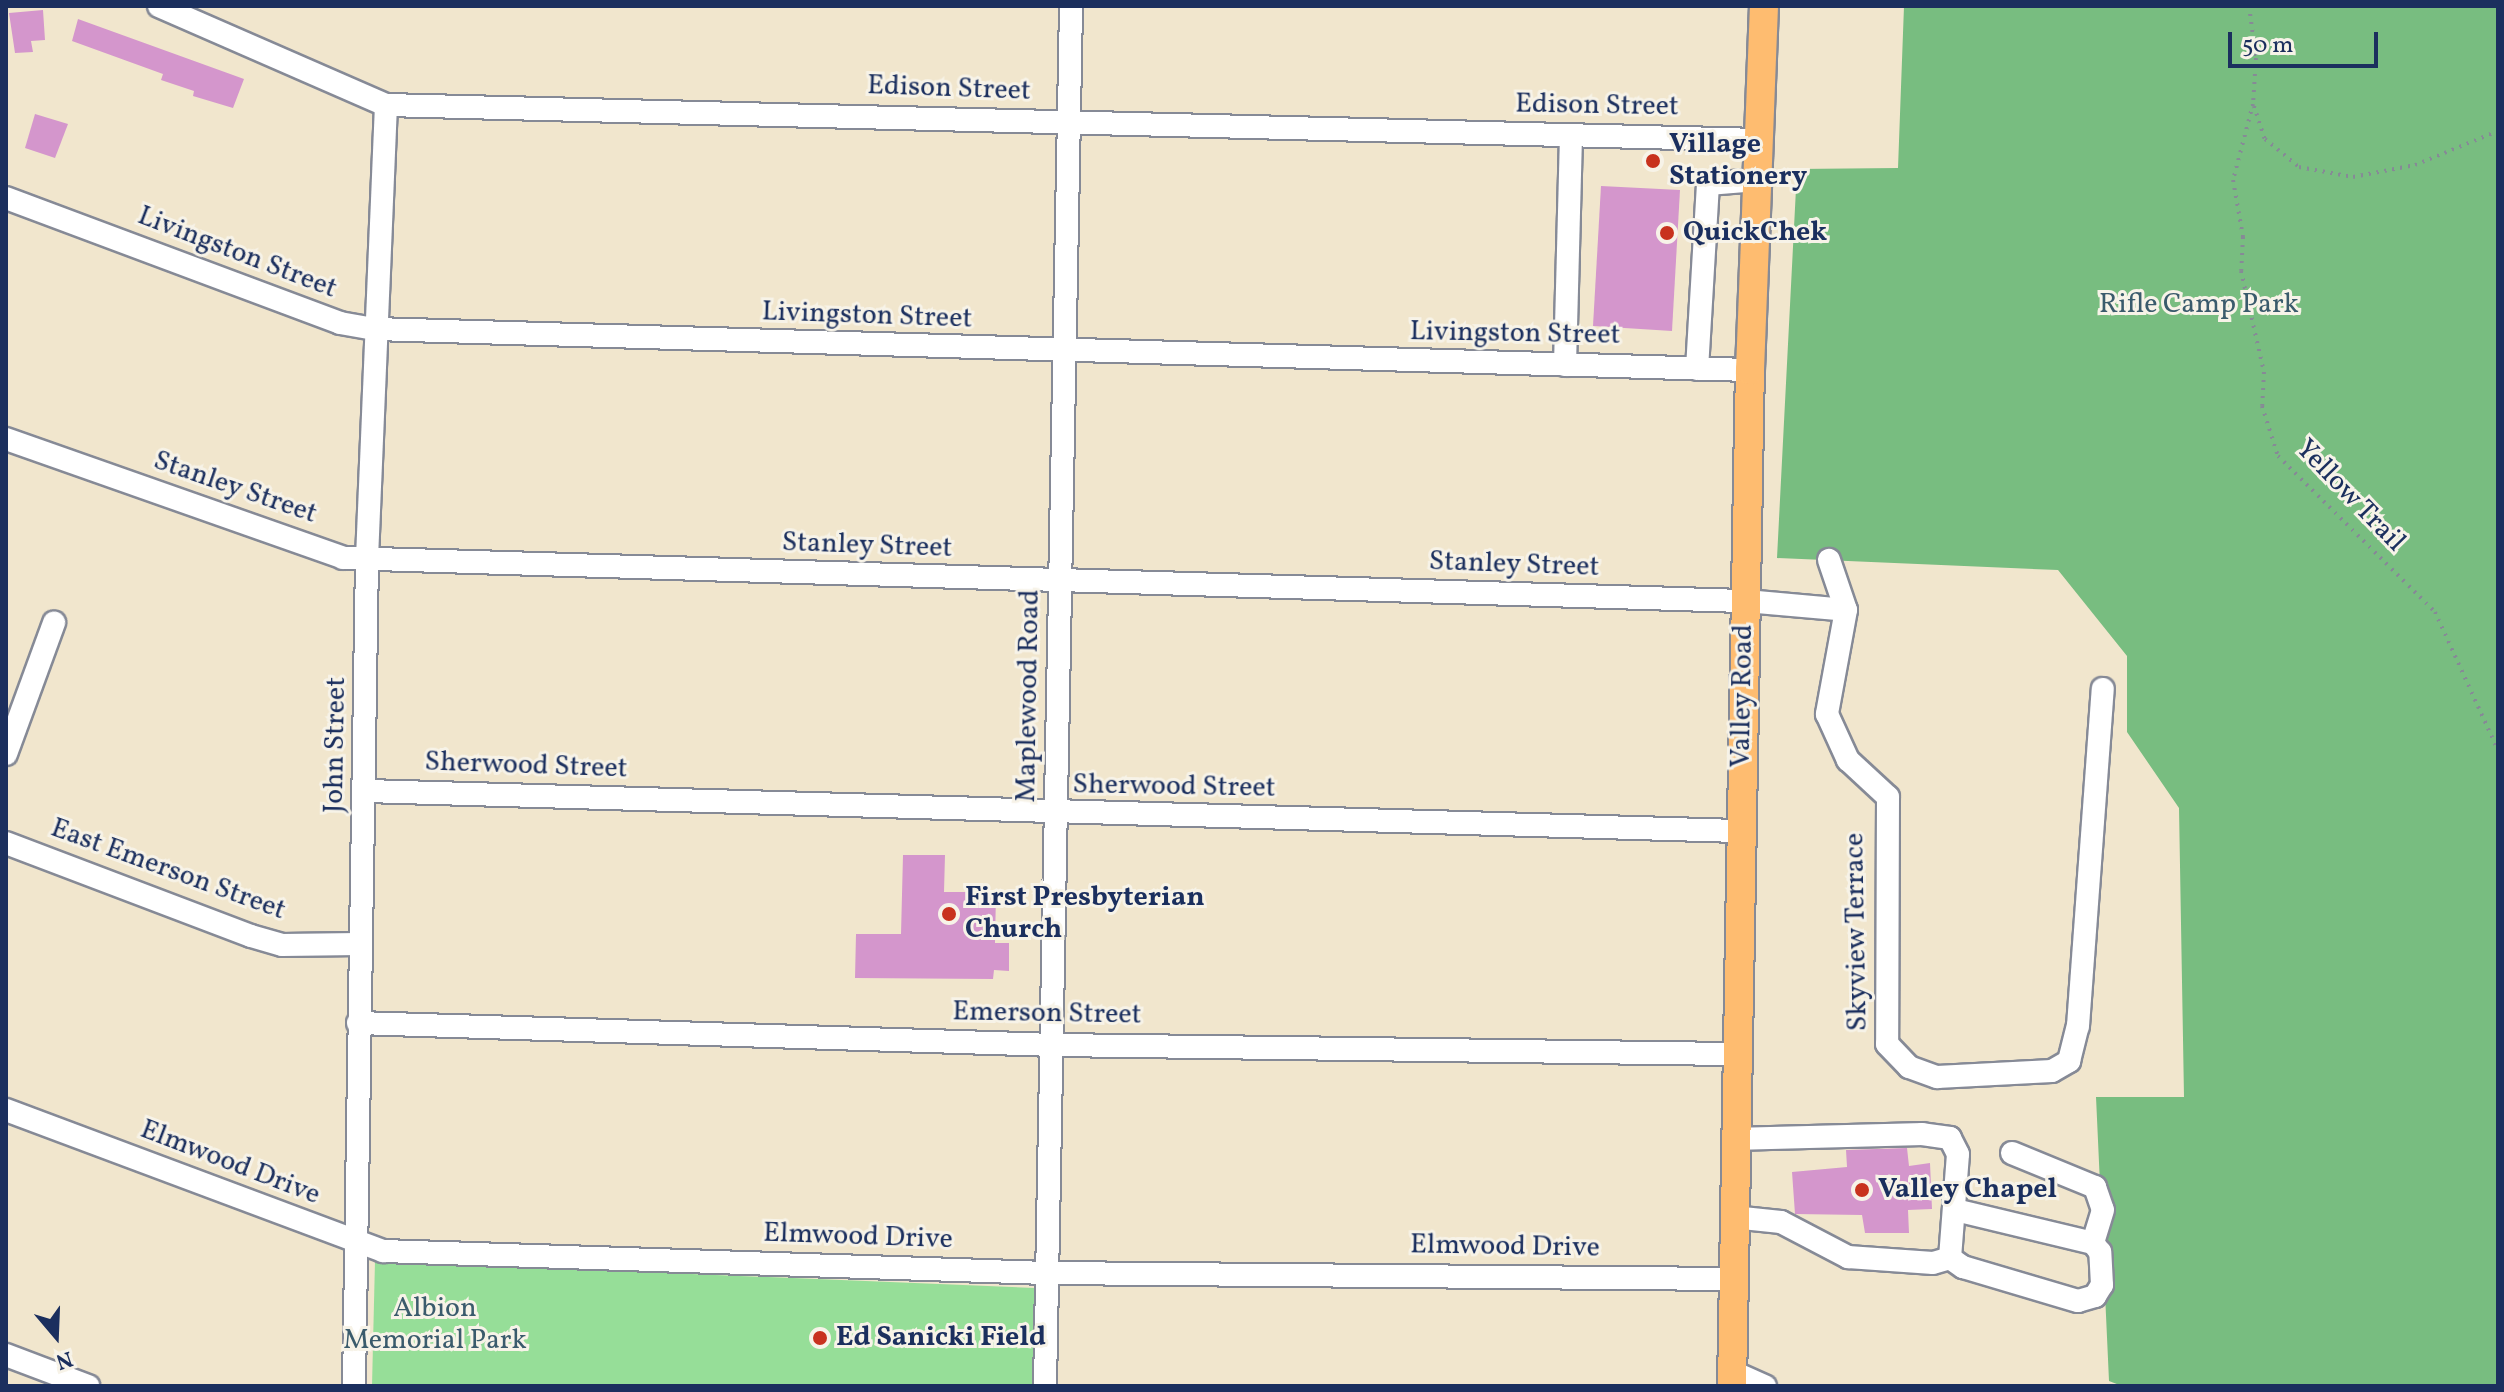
<!DOCTYPE html>
<html>
<head>
<meta charset="utf-8">
<style>
	body { margin:0 }
	#map { position:relative; width:2504px; height:1392px; overflow:hidden; background:#f1e6cd; font-family:Vollkorn,serif }
	div>[style] { position:absolute }
	.green>* { inset:0; background:#96de98 }
	.forest>* { inset:0; background:#78bd80 }
	.building>* { inset:0; background:#d496cc }
	.path>* { height:4px; margin-top:-2px; transform-origin:0; background:repeating-linear-gradient(90deg,#868a96 0 2px,transparent 0 8px) }
	.roads { filter:drop-shadow(2px 0 #868a96) drop-shadow(-2px 0 #868a96) drop-shadow(0 2px #868a96) drop-shadow(0 -2px #868a96) }
	.minor>* { height:22px; margin:-11px; padding:0 11px; transform-origin:11px; border-radius:11px; background:#fff }
	.major>* { height:28px; margin:-14px; padding:0 14px; transform-origin:14px; border-radius:14px; background:#febc70 }
	.dots>* { width:22px; height:22px; translate:-50% -50%; box-sizing:border-box; border:4px solid #f7f3e8; border-radius:50% }
	span { translate:-50% -50%; white-space:nowrap; text-align:center; line-height:1.15; -webkit-text-stroke:6px #f7f3e8; paint-order:stroke }
	.street-label { font-size:28px; color:#1b2f5e }
	.poi-label { font-size:28px; color:#1b2f5e; font-weight:700 }
	.left { translate:0 -50%; text-align:left }
	.park-label { font-size:28px; color:#3a5b6c }
	.frame { position:absolute; inset:0; border:8px solid #1b2f5e; pointer-events:none }
	.north { position:absolute; left:16px; top:1296px; width:80px; height:80px; -webkit-text-stroke:6px #f7f3e8; paint-order:stroke; rotate:161deg; font-size:22px; font-weight:700; line-height:32px; text-align:center; color:#1b2f5e }
	.north::after { content:''; display:block; margin:auto; width:28px; height:36px; background:#1b2f5e; clip-path:polygon(50% 0,100% 100%,50% 72%,0 100%) }
	.scale { position:absolute; left:2228px; top:32px; width:150px; height:36px; box-sizing:border-box; border:4px solid #1b2f5e; border-top:0; padding-left:10px; font-size:24px; line-height:28px; white-space:nowrap; color:#1b2f5e; -webkit-text-stroke:6px #f7f3e8; paint-order:stroke }
</style>
</head>
<body>
<div id="map">
	<div class="green">
		<div style="clip-path:polygon(375px 1261px,1035px 1288px,1033px 1386px,372px 1386px)"></div>
	</div>
	<div class="forest">
		<div style="clip-path:polygon(1904px 6px,2498px 6px,2498px 1386px,2122px 1386px,2109px 1381px,2096px 1097px,2184px 1097px,2179px 808px,2127px 732px,2127px 656px,2058px 570px,1777px 558px,1797px 169px,1898px 168px)"></div>
	</div>
	<div class="building">
		<div style="clip-path:polygon(43px 10px,45px 40px,31px 41px,33px 52px,15px 53px,9px 13px)"></div>
		<div style="clip-path:polygon(78px 19px,244px 79px,233px 108px,193px 96px,194px 91px,161px 80px,163px 74px,72px 41px)"></div>
		<div style="clip-path:polygon(35px 114px,68px 124px,55px 158px,25px 148px)"></div>
		<div style="clip-path:polygon(1601px 186px,1680px 190px,1672px 331px,1593px 326px)"></div>
		<div style="clip-path:polygon(903px 855px,945px 855px,944px 892px,996px 892px,995px 943px,1009px 943px,1009px 971px,994px 970px,993px 979px,855px 978px,856px 934px,901px 934px)"></div>
		<div style="clip-path:polygon(1907px 1148px,1909px 1166px,1930px 1163px,1932px 1209px,1908px 1210px,1909px 1233px,1865px 1233px,1862px 1215px,1795px 1214px,1792px 1172px,1847px 1167px,1846px 1150px)"></div>
	</div>
	<div class="path">
		<div style="left:2249px;top:6px;width:52px;rotate:82.3deg"></div>
		<div style="left:2256px;top:58px;width:46px;rotate:93.7deg"></div>
		<div style="left:2253px;top:104px;width:79px;rotate:104.7deg"></div>
		<div style="left:2233px;top:180px;width:58px;rotate:80deg"></div>
		<div style="left:2243px;top:237px;width:34px;rotate:93deg"></div>
		<div style="left:2241px;top:271px;width:104px;rotate:77.2deg"></div>
		<div style="left:2264px;top:372px;width:34px;rotate:93deg"></div>
		<div style="left:2262px;top:406px;width:52px;rotate:72.3deg"></div>
		<div style="left:2278px;top:456px;width:221px;rotate:44.8deg"></div>
		<div style="left:2435px;top:612px;width:152px;rotate:65.5deg"></div>
		<div style="left:2254px;top:106px;width:35px;rotate:72deg"></div>
		<div style="left:2265px;top:139px;width:44px;rotate:39.5deg"></div>
		<div style="left:2299px;top:167px;width:55px;rotate:10.5deg"></div>
		<div style="left:2353px;top:177px;width:63px;rotate:-11deg"></div>
		<div style="left:2415px;top:165px;width:90px;rotate:-22.3deg"></div>
	</div>
	<div class="roads">
		<div class="minor">
			<div style="left:159px;top:6px;width:248px;rotate:23.6deg"></div>
			<div style="left:386px;top:105px;width:1372px;rotate:1.46deg"></div>
			<div style="left:6px;top:198px;width:357px;rotate:20.5deg"></div>
			<div style="left:340px;top:323px;width:36px;rotate:10deg"></div>
			<div style="left:375px;top:329px;width:1376px;rotate:1.71deg"></div>
			<div style="left:1565px;top:365px;width:229px;rotate:-88.5deg"></div>
			<div style="left:1697px;top:369px;width:185px;rotate:-86.6deg"></div>
			<div style="left:1708px;top:184px;width:49px;rotate:-4.7deg"></div>
			<div style="left:6px;top:439px;width:357px;rotate:19.4deg"></div>
			<div style="left:343px;top:558px;width:1404px;rotate:1.76deg"></div>
			<div style="left:1746px;top:601px;width:100px;rotate:5.1deg"></div>
			<div style="left:1846px;top:610px;width:53px;rotate:-108.8deg"></div>
			<div style="left:1846px;top:610px;width:106px;rotate:100.4deg"></div>
			<div style="left:1827px;top:714px;width:51px;rotate:65.5deg"></div>
			<div style="left:1848px;top:760px;width:54px;rotate:42.8deg"></div>
			<div style="left:1888px;top:797px;width:247px;rotate:90.2deg"></div>
			<div style="left:1887px;top:1044px;width:32px;rotate:46deg"></div>
			<div style="left:1909px;top:1067px;width:30px;rotate:20deg"></div>
			<div style="left:1937px;top:1077px;width:115px;rotate:-3deg"></div>
			<div style="left:2052px;top:1071px;width:20px;rotate:-30deg"></div>
			<div style="left:2069px;top:1061px;width:36px;rotate:-76deg"></div>
			<div style="left:2078px;top:1026px;width:338px;rotate:-85.8deg"></div>
			<div style="left:6px;top:754px;width:140px;rotate:-69.9deg"></div>
			<div style="left:366px;top:791px;width:1375px;rotate:1.67deg"></div>
			<div style="left:6px;top:843px;width:262px;rotate:20.8deg"></div>
			<div style="left:251px;top:936px;width:32px;rotate:16deg"></div>
			<div style="left:282px;top:945px;width:77px;rotate:-0.7deg"></div>
			<div style="left:358px;top:1023px;width:696px;rotate:1.81deg"></div>
			<div style="left:1054px;top:1045px;width:681px;rotate:0.76deg"></div>
			<div style="left:6px;top:1110px;width:403px;rotate:20.5deg"></div>
			<div style="left:383px;top:1251px;width:663px;rotate:1.9deg"></div>
			<div style="left:1046px;top:1273px;width:687px;rotate:0.5deg"></div>
			<div style="left:2012px;top:1153px;width:90px;rotate:22.3deg"></div>
			<div style="left:2095px;top:1187px;width:24px;rotate:71deg"></div>
			<div style="left:2103px;top:1210px;width:34px;rotate:107deg"></div>
			<div style="left:1733px;top:1217px;width:48px;rotate:5.9deg"></div>
			<div style="left:1781px;top:1222px;width:76px;rotate:27.6deg"></div>
			<div style="left:1848px;top:1257px;width:85px;rotate:4deg"></div>
			<div style="left:1933px;top:1263px;width:18px;rotate:-16deg"></div>
			<div style="left:1950px;top:1258px;width:104px;rotate:-85.6deg"></div>
			<div style="left:1958px;top:1154px;width:18px;rotate:-117deg"></div>
			<div style="left:1950px;top:1138px;width:28px;rotate:-172deg"></div>
			<div style="left:1922px;top:1134px;width:188px;rotate:178.5deg"></div>
			<div style="left:1950px;top:1258px;width:16px;rotate:35deg"></div>
			<div style="left:1963px;top:1267px;width:120px;rotate:16.5deg"></div>
			<div style="left:2078px;top:1301px;width:18px;rotate:-16deg"></div>
			<div style="left:2095px;top:1296px;width:13px;rotate:-58deg"></div>
			<div style="left:2102px;top:1285px;width:33px;rotate:-93deg"></div>
			<div style="left:2100px;top:1252px;width:11px;rotate:-128deg"></div>
			<div style="left:2093px;top:1243px;width:141px;rotate:-166.5deg"></div>
			<div style="left:6px;top:1355px;width:88px;rotate:20.7deg"></div>
			<div style="left:1733px;top:1372px;width:35px;rotate:24deg"></div>
			<div style="left:354px;top:1386px;width:828px;rotate:-89.1deg"></div>
			<div style="left:367px;top:558px;width:453px;rotate:-87.6deg"></div>
			<div style="left:1045px;top:1386px;width:1380px;rotate:-88.92deg"></div>
		</div>
		<div class="major">
			<div style="left:1732px;top:1386px;width:1016px;rotate:-88.99deg"></div>
			<div style="left:1750px;top:370px;width:364px;rotate:-87.8deg"></div>
		</div>
	</div>
	<div class="dots">
		<div style="left:1653px;top:161px;background:#c8321e"></div>
		<div style="left:1667px;top:233px;background:#c8321e"></div>
		<div style="left:949px;top:914px;background:#c8321e"></div>
		<div style="left:1862px;top:1190px;background:#c8321e"></div>
		<div style="left:820px;top:1338px;background:#c8321e"></div>
	</div>
	<div class="street-label">
		<span style="left:949px;top:89px;rotate:2deg">Edison Street</span>
		<span style="left:1597px;top:106px;rotate:1deg">Edison Street</span>
		<span style="left:237px;top:253px;rotate:21deg">Livingston Street</span>
		<span style="left:867px;top:316px;rotate:2deg">Livingston Street</span>
		<span style="left:1515px;top:334px;rotate:1deg">Livingston Street</span>
		<span style="left:235px;top:488px;rotate:19deg">Stanley Street</span>
		<span style="left:2350px;top:496px;rotate:46deg">Yellow Trail</span>
		<span style="left:867px;top:546px;rotate:2deg">Stanley Street</span>
		<span style="left:1514px;top:565px;rotate:2deg">Stanley Street</span>
		<span style="left:1029px;top:696px;rotate:-89deg">Maplewood Road</span>
		<span style="left:1743px;top:696px;rotate:-89deg">Valley Road</span>
		<span style="left:336px;top:745px;rotate:-89deg">John Street</span>
		<span style="left:526px;top:766px;rotate:2deg">Sherwood Street</span>
		<span style="left:1174px;top:787px;rotate:1deg">Sherwood Street</span>
		<span style="left:168px;top:870px;rotate:20deg">East Emerson Street</span>
		<span style="left:1857px;top:932px;rotate:-91deg">Skyview Terrace</span>
		<span style="left:1047px;top:1014px;rotate:1deg">Emerson Street</span>
		<span style="left:230px;top:1163px;rotate:21deg">Elmwood Drive</span>
		<span style="left:858px;top:1237px;rotate:2deg">Elmwood Drive</span>
		<span style="left:1505px;top:1247px;rotate:1deg">Elmwood Drive</span>
	</div>
	<div class="poi-label">
		<span class="left" style="left:1669px;top:161px">Village<br>Stationery</span>
		<span class="left" style="left:1683px;top:233px">QuickChek</span>
		<span class="left" style="left:965px;top:914px">First Presbyterian<br>Church</span>
		<span class="left" style="left:1878px;top:1190px">Valley Chapel</span>
		<span class="left" style="left:836px;top:1338px">Ed Sanicki Field</span>
	</div>
	<div class="park-label">
		<span style="left:2199px;top:305px">Rifle Camp Park</span>
		<span style="left:435px;top:1325px">Albion<br>Memorial Park</span>
	</div>
	<div class="frame"></div>
	<div class="north">N</div>
	<div class="scale">50 m</div>
</div>
</body>
</html>
